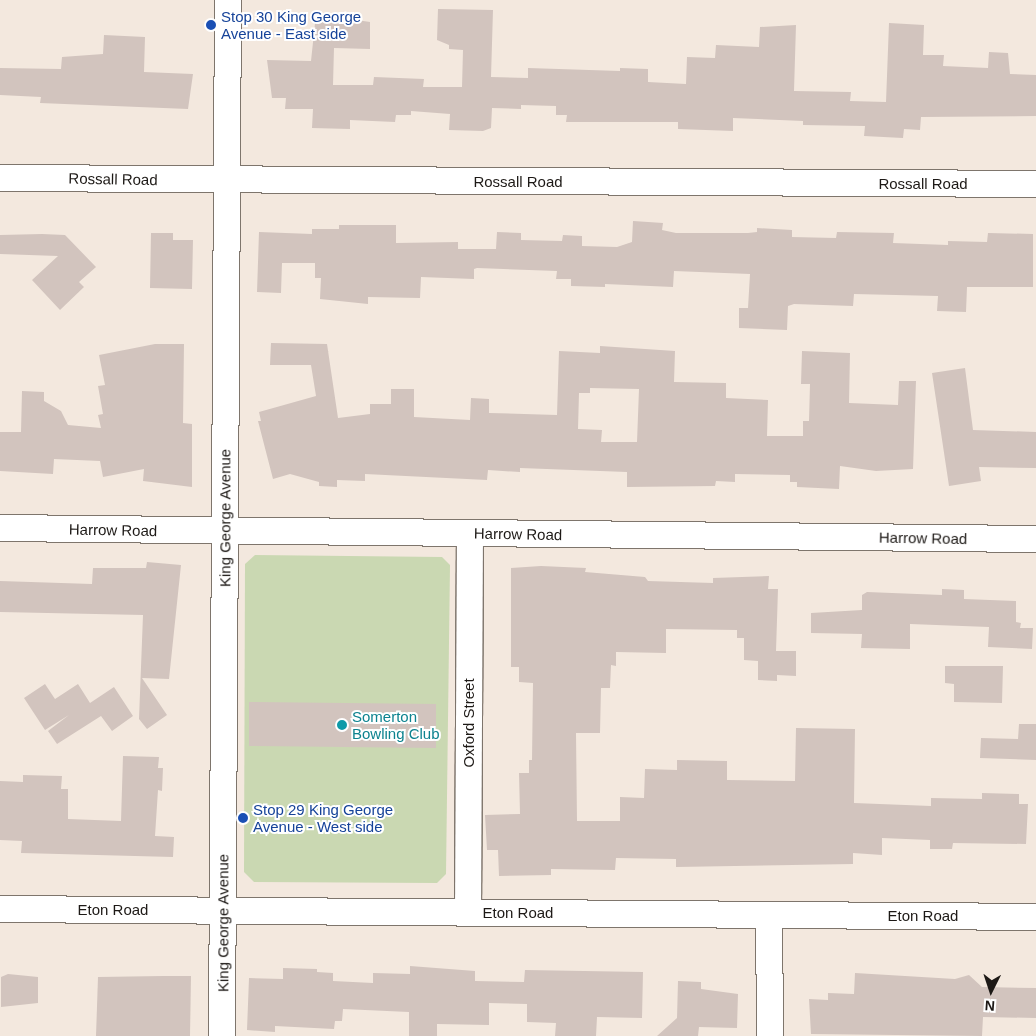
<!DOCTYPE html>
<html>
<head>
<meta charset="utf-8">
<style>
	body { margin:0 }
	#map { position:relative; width:1036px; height:1036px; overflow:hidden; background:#f3e8de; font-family:Helvetica,sans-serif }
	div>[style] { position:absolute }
	.green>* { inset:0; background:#cad8b2 }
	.building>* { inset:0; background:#d2c4be }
	.roads { filter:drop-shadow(1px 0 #7e756c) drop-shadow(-1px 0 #7e756c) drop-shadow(0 1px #7e756c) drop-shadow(0 -1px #7e756c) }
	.minor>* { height:26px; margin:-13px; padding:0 13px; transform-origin:13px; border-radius:13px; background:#fff }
	.dots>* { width:14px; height:14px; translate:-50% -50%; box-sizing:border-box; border:2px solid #fff; border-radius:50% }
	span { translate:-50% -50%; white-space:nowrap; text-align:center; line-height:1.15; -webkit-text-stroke:4px #fff; paint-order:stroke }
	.transit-label { font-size:15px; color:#164399 }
	.left { translate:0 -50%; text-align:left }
	.street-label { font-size:15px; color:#1d1916 }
	.culture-label { font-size:15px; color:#0d838f }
	.north { position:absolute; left:966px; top:966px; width:50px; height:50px; -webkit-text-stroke:4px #fff; paint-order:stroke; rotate:184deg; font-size:14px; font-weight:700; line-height:20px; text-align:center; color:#1d1916 }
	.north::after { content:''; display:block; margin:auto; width:18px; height:22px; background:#1d1916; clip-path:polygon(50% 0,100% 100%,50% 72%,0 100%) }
</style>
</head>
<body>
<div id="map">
	<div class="green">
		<div style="clip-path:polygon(255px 555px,442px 557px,450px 565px,446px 874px,437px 883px,254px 882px,244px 872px,245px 564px)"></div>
	</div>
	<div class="building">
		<div style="clip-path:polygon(438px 9px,493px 10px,491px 77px,528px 78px,528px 68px,620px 71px,620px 68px,648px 69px,648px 82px,686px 84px,687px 57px,715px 58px,716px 45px,759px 47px,760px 27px,796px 25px,794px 91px,851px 92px,850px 101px,886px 102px,889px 23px,924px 25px,923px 55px,944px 55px,943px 66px,988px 68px,989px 52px,1008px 53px,1010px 74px,1036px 75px,1036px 116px,921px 117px,920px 130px,904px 129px,903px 138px,864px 136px,865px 126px,803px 125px,803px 121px,733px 118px,733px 131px,678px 129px,678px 122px,566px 122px,567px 115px,556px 115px,556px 106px,521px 105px,521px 109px,492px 108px,491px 128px,483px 131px,449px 130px,450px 114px,411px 111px,411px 115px,396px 115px,395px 122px,350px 120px,350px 129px,312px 128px,313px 109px,285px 109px,286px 98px,272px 98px,267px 60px,311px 61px,316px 14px,370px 22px,370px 49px,334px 48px,333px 85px,373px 85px,374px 77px,424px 79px,423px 87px,462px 87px,463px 50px,449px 49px,449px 45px,437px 40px)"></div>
		<div style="clip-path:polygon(104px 35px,145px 37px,144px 72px,193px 74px,188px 109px,40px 103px,41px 97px,0 95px,0 68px,61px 69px,62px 57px,103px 54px)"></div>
		<div style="clip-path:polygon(633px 221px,663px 223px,662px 230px,676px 233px,748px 233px,757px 232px,757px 228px,792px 230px,792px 237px,836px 238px,837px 232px,894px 233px,893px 243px,948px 245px,948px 241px,987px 242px,988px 233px,1033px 234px,1033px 287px,967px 287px,966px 312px,937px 311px,938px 296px,854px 294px,853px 306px,794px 304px,788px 306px,787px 330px,739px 328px,739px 308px,748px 308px,750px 274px,674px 271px,673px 287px,605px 284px,605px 287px,571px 286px,571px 279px,556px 279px,557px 271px,477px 268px,474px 269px,474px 279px,421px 277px,420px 298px,368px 297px,368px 304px,320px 299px,321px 278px,315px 278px,315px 263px,282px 263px,281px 293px,257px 292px,259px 232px,312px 234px,312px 229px,339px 229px,339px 225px,396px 225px,396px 243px,458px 242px,458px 249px,496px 249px,497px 232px,521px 233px,521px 240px,562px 241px,563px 235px,582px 236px,582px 246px,617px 247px,632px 242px)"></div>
		<div style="clip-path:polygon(151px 233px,173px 233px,173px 240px,193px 240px,192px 289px,150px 288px)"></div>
		<div style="clip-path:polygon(42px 234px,65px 235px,96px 267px,79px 282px,84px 287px,60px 310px,32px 280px,58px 256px,0 254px,0 235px)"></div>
		<div style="clip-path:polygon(evenodd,271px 343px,327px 344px,338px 418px,370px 414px,370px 404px,391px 404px,391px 389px,414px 389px,414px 417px,470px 420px,471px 398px,489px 399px,489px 413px,557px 415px,559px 351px,600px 353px,600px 346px,675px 351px,674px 382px,726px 383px,726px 398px,768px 400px,767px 436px,803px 436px,803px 421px,809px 421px,810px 384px,801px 384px,802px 351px,850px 353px,849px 403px,898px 405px,899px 381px,916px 381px,913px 469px,876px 471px,840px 466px,839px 489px,797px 487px,797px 482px,790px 482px,790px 475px,735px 474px,735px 482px,716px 481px,715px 486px,627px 487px,627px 472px,520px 468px,520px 472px,488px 470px,487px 480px,365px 474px,365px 481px,337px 480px,337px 487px,319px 486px,319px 482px,290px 474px,273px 479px,258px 421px,261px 421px,259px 412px,316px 396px,311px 365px,270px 365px,271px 343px,590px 388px,639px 389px,637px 442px,601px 442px,602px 430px,578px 429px,579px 393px,590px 393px,590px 388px)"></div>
		<div style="clip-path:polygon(155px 344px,184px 344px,183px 423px,192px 424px,192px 487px,143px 481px,144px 469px,103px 477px,100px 461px,54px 459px,53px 474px,0 471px,0 432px,21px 432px,22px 391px,44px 392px,44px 401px,61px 411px,68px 425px,101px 428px,98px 415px,103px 414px,98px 386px,105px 385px,99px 355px)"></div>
		<div style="clip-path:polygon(965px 368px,973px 430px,1036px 432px,1036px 468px,979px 467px,981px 481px,949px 486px,932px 373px)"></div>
		<div style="clip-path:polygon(147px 562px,181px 565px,169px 679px,142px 678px,167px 715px,147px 729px,139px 719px,143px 615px,0 612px,0 581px,92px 584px,93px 568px,146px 568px)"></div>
		<div style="clip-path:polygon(541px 566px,586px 568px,585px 572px,645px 577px,648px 581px,713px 583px,713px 578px,769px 576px,768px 589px,778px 589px,776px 651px,796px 651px,796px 676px,777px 675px,777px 681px,758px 680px,758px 661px,744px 660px,744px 638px,737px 638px,737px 630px,666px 629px,666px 653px,616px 652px,616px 666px,611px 665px,610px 688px,601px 688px,600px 733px,576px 733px,577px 821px,620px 821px,620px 797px,644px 798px,645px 769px,677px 770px,677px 760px,727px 761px,727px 780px,795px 781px,796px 728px,855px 729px,854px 803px,931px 806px,931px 798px,982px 799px,982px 793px,1019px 794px,1019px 804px,1028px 804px,1026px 844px,953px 843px,952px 849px,930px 849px,930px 840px,882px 838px,882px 855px,853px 853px,853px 864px,676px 867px,676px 859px,616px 858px,615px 870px,551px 869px,551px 875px,499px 876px,498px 850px,487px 850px,485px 815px,520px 814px,519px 773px,529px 773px,529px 760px,532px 760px,533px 683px,519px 682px,519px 667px,511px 667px,511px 568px)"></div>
		<div style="clip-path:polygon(942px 589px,964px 590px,964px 599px,1016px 601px,1016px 622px,1021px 623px,1020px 628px,1033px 628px,1032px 649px,988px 647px,989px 627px,910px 624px,910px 649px,861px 648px,862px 634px,811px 633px,811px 613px,862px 610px,862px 595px,867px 592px,942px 595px)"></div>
		<div style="clip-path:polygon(945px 666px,1003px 666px,1002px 703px,954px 702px,954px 684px,945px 683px)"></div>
		<div style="clip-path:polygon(45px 684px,55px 699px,78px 684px,90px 703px,114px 687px,133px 716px,112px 731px,101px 716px,57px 744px,48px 731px,69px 715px,45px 730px,24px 698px)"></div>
		<div style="clip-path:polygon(249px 702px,436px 704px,436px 748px,249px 746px)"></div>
		<div style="clip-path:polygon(1019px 724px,1036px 724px,1036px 760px,980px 758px,981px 738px,1018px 739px)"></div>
		<div style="clip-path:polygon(123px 756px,159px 757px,158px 768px,163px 768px,162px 791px,158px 790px,155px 836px,174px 837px,173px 857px,21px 853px,22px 841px,0 840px,0 781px,23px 782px,23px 775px,62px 776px,61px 789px,68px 789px,68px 819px,121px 821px)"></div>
		<div style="clip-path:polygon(410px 966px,475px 971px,475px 981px,524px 982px,525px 970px,643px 972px,642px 1018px,597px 1017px,596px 1036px,555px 1036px,556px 1023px,527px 1022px,527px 1004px,489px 1003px,489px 1025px,437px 1024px,437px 1036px,409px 1036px,409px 1012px,343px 1009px,342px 1021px,335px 1021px,334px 1029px,275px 1026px,275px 1032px,247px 1030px,249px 978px,283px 979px,283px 968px,317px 969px,317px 972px,333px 973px,333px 981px,373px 983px,373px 973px,410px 974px)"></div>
		<div style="clip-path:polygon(855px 973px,955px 979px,969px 975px,982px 987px,1036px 988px,1036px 1018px,983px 1017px,982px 1036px,811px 1034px,809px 999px,828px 1000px,828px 993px,854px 994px)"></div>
		<div style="clip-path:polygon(8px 974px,38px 977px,38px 1003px,1px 1007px,1px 977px)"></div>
		<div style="clip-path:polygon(163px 976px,191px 976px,190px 1036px,96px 1036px,98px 977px)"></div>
		<div style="clip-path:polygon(678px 981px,701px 982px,701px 989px,738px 994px,737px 1028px,699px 1027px,698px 1036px,657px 1036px,677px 1018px)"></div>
	</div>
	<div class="roads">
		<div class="minor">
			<div style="left:0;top:178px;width:1036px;rotate:0.33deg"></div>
			<div style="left:0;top:528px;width:1036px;rotate:0.61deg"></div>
			<div style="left:0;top:909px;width:1036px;rotate:0.44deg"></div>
			<div style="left:468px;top:913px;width:380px;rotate:-89.7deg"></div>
			<div style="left:769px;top:915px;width:121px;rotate:89.5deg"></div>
			<div style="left:222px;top:1036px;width:1036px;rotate:-89.67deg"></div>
		</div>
	</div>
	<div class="dots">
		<div style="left:211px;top:25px;background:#1a4fb4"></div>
		<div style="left:342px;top:725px;background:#0f9aa8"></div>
		<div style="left:243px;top:818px;background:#1a4fb4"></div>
	</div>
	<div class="transit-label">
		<span class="left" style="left:221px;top:25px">Stop 30 King George<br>Avenue - East side</span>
		<span class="left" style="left:253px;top:818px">Stop 29 King George<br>Avenue - West side</span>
	</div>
	<div class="street-label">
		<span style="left:113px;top:179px;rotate:1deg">Rossall Road</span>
		<span style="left:518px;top:182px">Rossall Road</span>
		<span style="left:923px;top:184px">Rossall Road</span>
		<span style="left:225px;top:518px;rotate:-90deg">King George Avenue</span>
		<span style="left:113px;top:530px;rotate:1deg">Harrow Road</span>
		<span style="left:518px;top:534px;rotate:1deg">Harrow Road</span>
		<span style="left:923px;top:538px;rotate:1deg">Harrow Road</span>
		<span style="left:469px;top:723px;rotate:-90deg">Oxford Street</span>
		<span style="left:113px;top:910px">Eton Road</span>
		<span style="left:518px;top:913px">Eton Road</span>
		<span style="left:923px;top:916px">Eton Road</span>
		<span style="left:223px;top:923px;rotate:-90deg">King George Avenue</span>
	</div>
	<div class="culture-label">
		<span class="left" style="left:352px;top:725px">Somerton<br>Bowling Club</span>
	</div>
	<div class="north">N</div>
</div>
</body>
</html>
